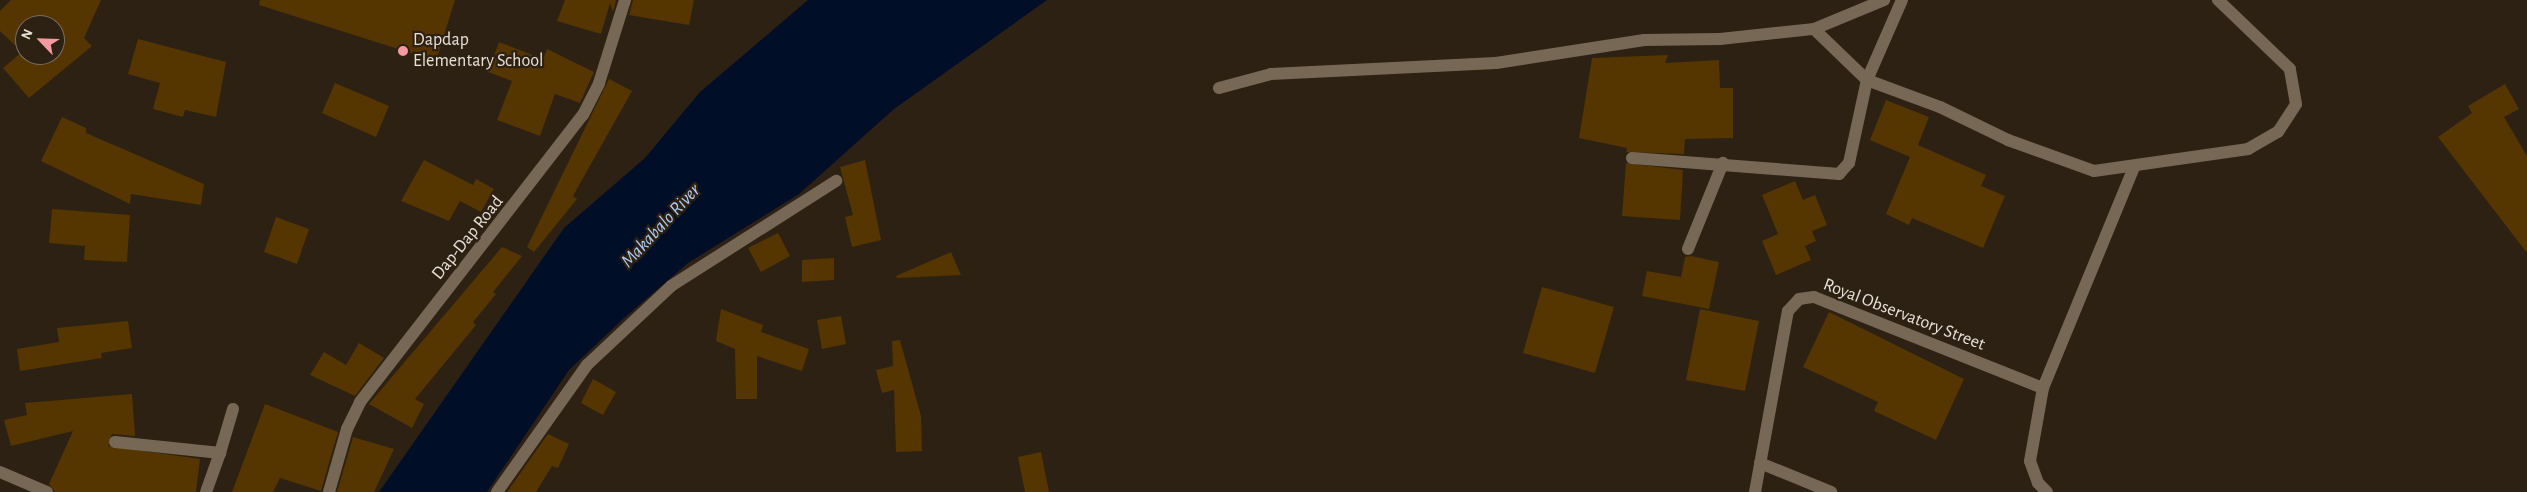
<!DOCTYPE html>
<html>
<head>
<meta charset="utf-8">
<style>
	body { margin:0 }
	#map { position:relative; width:2527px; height:492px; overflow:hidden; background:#2d2114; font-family:"Alegreya Sans",sans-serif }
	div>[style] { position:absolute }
	.water>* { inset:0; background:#000e28 }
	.building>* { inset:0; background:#553500 }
	.minor>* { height:12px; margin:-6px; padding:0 6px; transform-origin:6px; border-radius:6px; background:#766854 }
	.dots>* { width:14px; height:14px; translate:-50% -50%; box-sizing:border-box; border:2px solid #2d2114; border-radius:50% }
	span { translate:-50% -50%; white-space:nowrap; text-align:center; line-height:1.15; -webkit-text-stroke:4.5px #2d2114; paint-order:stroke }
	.poi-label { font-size:18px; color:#eae1d9 }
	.left { translate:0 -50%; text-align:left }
	.street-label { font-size:18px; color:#eae1d9 }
	.water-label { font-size:19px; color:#afcff6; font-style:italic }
	.north { position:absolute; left:15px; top:15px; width:50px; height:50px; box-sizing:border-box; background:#2d2114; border:1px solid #796e63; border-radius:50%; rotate:294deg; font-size:14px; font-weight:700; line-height:20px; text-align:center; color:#eae1d9 }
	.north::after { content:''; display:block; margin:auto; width:18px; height:22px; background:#f49aa0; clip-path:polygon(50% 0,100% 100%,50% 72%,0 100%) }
</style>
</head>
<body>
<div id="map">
	<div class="water">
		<div style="clip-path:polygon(808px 0,1047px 0,894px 109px,799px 194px,688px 263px,624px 318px,569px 370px,487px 492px,379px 492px,564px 228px,645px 158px,700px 92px)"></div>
	</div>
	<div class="building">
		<div style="clip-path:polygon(evenodd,11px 0,101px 0,84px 38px,92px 46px,29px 98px,3px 68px,22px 52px,0 31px,0 11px,11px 0,25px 25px,55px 25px,55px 55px,25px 55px,25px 25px)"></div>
		<div style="clip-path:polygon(260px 0,455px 0,436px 61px,259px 5px)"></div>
		<div style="clip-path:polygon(565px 0,616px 0,613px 12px,610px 3px,601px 34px,557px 21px)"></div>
		<div style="clip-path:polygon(633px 0,694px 0,689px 25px,629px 15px)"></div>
		<div style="clip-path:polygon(138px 39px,226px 62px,216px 117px,185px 110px,183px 117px,153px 109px,160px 83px,128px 74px)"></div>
		<div style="clip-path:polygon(499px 42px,543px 59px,547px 49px,594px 72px,580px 103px,555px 94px,540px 136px,497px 120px,512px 81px,488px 72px)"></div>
		<div style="clip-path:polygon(1668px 55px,1665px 63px,1719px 60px,1720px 88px,1733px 88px,1733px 138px,1685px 139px,1684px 154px,1626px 152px,1627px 148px,1579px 138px,1592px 58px)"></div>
		<div style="clip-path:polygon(609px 79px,632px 91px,573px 196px,577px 199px,534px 252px,527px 247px)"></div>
		<div style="clip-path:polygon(335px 83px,389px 106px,376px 137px,322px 113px)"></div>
		<div style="clip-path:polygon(2505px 84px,2519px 109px,2504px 117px,2527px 156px,2527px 253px,2438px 137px,2472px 113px,2468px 106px)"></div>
		<div style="clip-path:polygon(1886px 100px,1929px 117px,1918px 145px,1986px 175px,1981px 186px,2005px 196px,1983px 248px,1912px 218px,1909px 225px,1886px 214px,1910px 157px,1870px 140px)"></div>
		<div style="clip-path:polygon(62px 117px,86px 128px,86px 133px,204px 184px,201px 205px,131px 194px,130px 204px,41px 161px)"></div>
		<div style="clip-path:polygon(424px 160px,473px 185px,476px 179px,494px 189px,481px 212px,460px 201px,449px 221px,401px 201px)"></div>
		<div style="clip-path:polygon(865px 160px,881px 240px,852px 247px,845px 217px,853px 215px,840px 167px)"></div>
		<div style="clip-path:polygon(1626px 163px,1683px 170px,1680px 220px,1622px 216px)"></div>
		<div style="clip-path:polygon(1795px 181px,1803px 200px,1815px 195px,1827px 225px,1812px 231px,1816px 241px,1805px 246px,1811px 260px,1776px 275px,1762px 241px,1778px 234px,1762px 195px)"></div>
		<div style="clip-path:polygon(52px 209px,130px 215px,127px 262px,84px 260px,85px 246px,49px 243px)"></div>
		<div style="clip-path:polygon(276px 217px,309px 229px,297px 264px,264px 252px)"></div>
		<div style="clip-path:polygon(778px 233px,790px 256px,761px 272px,748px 248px)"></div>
		<div style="clip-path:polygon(502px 247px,522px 256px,493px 292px,496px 294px,473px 322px,476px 325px,415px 399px,424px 404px,412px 428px,369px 404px)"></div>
		<div style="clip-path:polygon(951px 252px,961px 275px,897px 278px,896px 276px)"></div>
		<div style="clip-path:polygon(1691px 256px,1719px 262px,1709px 309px,1642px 296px,1647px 271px,1681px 277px,1685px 257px)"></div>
		<div style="clip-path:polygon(834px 258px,834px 280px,802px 282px,802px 260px)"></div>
		<div style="clip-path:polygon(1542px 287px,1614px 307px,1595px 373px,1523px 353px)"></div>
		<div style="clip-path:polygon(721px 309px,763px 325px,761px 332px,809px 349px,802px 371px,757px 356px,757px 399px,736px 399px,735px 349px,716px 341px)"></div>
		<div style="clip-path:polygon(1700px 309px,1759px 321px,1745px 391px,1686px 380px)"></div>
		<div style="clip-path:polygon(1829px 312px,1964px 379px,1936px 440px,1874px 411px,1878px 402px,1803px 367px)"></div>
		<div style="clip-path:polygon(841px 316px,846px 344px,822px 349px,817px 320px)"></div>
		<div style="clip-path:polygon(128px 321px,132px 348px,101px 353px,102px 358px,20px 371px,17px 349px,59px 342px,57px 328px)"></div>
		<div style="clip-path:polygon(900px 340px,921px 416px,922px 451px,896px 452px,894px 390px,882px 393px,876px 370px,893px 366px,892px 341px)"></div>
		<div style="clip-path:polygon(359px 343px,384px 358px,355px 396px,310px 375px,324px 352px,346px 365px)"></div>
		<div style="clip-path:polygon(593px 379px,616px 392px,603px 415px,581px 403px)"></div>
		<div style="clip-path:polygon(132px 394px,135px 436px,112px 434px,108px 446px,200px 459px,196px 492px,55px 492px,49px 484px,73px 431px,11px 446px,4px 420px,27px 415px,25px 403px)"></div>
		<div style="clip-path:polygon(265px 404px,338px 432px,321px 491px,280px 478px,273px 492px,232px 492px)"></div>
		<div style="clip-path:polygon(548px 434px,569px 444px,558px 468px,552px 466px,536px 492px,507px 492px)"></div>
		<div style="clip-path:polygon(353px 437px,394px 449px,374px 492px,337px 492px)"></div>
		<div style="clip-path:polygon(1041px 452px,1049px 492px,1025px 492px,1018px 457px)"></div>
	</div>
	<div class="minor">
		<div style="left:1814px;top:29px;width:74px;rotate:43.9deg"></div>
		<div style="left:1867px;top:80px;width:78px;rotate:20.3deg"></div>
		<div style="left:1940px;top:107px;width:76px;rotate:25.9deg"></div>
		<div style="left:2008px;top:140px;width:91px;rotate:19.8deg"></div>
		<div style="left:2094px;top:171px;width:156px;rotate:-8.1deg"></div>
		<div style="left:2248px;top:149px;width:34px;rotate:-30deg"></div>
		<div style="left:2278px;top:132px;width:33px;rotate:-57deg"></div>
		<div style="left:2296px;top:104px;width:36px;rotate:-100deg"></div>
		<div style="left:2290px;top:69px;width:100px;rotate:-136.2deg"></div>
		<div style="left:1219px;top:88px;width:54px;rotate:-15.1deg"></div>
		<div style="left:1271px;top:74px;width:225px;rotate:-2.8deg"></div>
		<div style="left:1496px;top:63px;width:150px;rotate:-8.8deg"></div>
		<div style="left:1644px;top:40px;width:76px;rotate:-0.8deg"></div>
		<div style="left:1720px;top:39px;width:95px;rotate:-6.1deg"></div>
		<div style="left:1814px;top:29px;width:76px;rotate:-22.5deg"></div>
		<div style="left:1632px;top:158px;width:208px;rotate:4.4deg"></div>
		<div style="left:1839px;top:174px;width:15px;rotate:-48deg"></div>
		<div style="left:1849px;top:163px;width:85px;rotate:-77.8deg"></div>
		<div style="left:1867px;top:80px;width:87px;rotate:-66.4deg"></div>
		<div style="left:1688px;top:249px;width:93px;rotate:-67.9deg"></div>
		<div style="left:115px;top:442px;width:106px;rotate:6deg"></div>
		<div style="left:220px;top:453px;width:41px;rotate:109.7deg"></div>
		<div style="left:220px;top:453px;width:46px;rotate:-73.5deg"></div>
		<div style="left:1760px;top:463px;width:77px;rotate:22.2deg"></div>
		<div style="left:0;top:472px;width:51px;rotate:23.1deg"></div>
		<div style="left:329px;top:492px;width:66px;rotate:-74.1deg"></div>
		<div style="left:347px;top:429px;width:30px;rotate:-64deg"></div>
		<div style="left:360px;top:402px;width:363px;rotate:-52.2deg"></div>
		<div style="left:583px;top:115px;width:36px;rotate:-63deg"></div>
		<div style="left:599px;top:83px;width:87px;rotate:-72.6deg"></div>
		<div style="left:497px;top:492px;width:156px;rotate:-54.7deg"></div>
		<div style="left:587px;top:365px;width:115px;rotate:-43.2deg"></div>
		<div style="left:671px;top:286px;width:196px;rotate:-32.5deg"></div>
		<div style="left:1755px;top:492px;width:184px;rotate:-79.7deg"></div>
		<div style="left:1788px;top:311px;width:16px;rotate:-47deg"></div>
		<div style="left:1799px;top:299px;width:15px;rotate:-8deg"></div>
		<div style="left:1814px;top:297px;width:246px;rotate:21.7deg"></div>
		<div style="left:2047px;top:492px;width:13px;rotate:-135deg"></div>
		<div style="left:2038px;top:483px;width:23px;rotate:-110deg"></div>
		<div style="left:2030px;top:461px;width:74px;rotate:-79.9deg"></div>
		<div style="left:2043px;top:388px;width:239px;rotate:-67.6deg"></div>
	</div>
	<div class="dots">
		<div style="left:403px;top:51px;background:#f49aa0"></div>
	</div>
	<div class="poi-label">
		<span class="left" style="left:413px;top:51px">Dapdap<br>Elementary School</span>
	</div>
	<div class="street-label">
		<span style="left:468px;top:238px;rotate:-51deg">Dap-Dap Road</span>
		<span style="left:1904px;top:315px;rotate:21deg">Royal Observatory Street</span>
	</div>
	<div class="water-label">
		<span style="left:661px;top:226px;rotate:-47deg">Makabalo River</span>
	</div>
	<div class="north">N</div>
</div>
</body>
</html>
